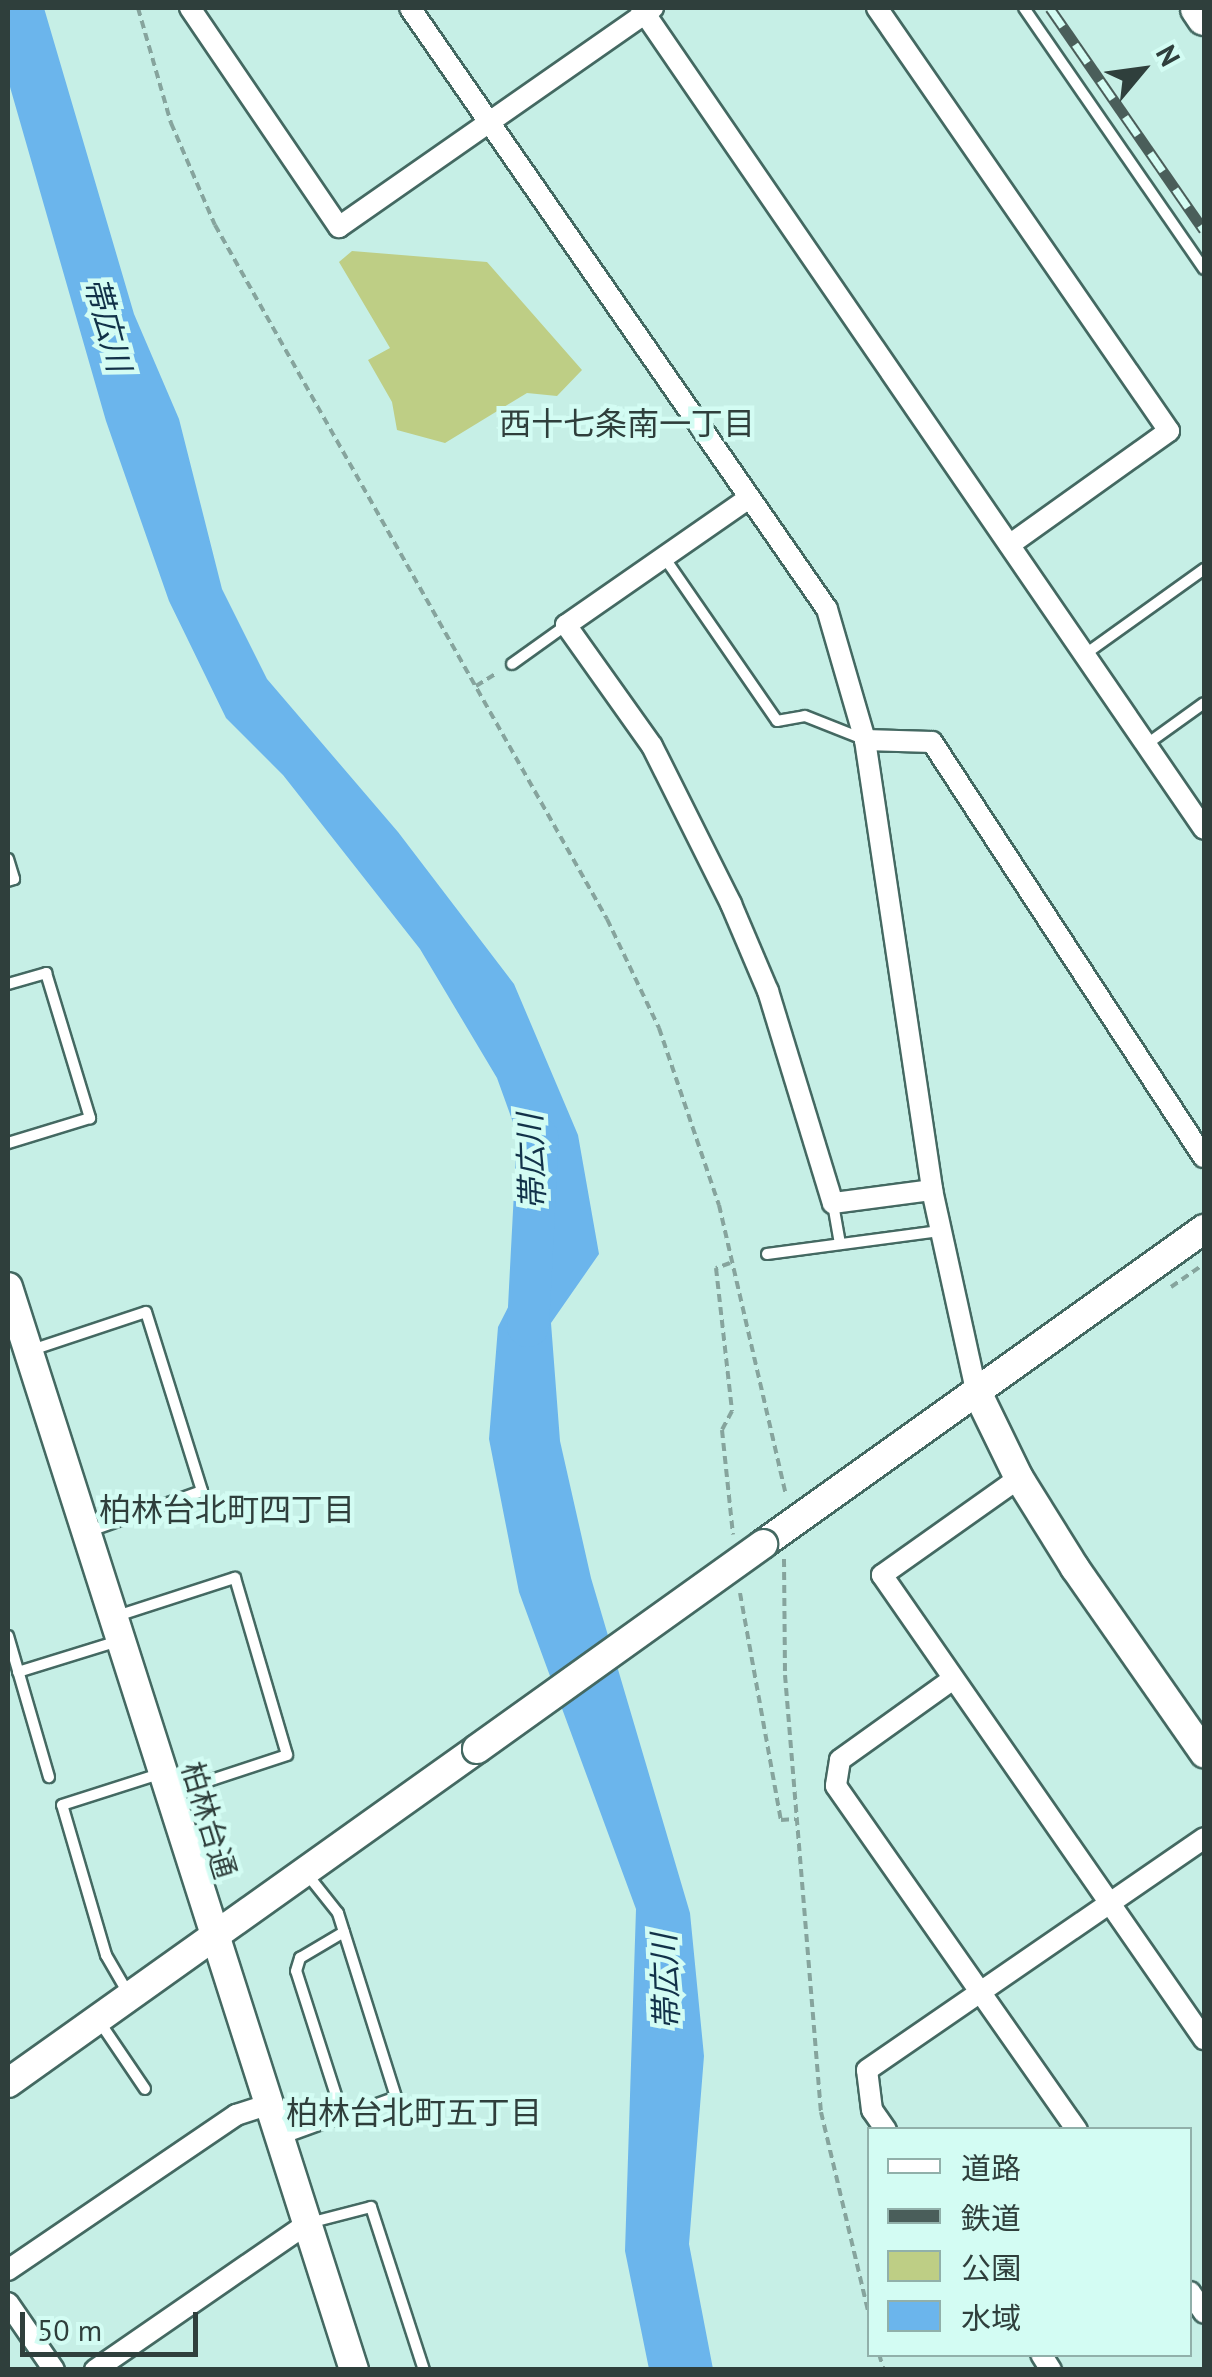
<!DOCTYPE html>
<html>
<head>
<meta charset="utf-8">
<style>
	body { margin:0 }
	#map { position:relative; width:1212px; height:2377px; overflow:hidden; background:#c6efe6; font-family:"PT Sans","Noto Sans JP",sans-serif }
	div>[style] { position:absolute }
	.green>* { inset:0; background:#bece85 }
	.water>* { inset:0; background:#6bb5ec }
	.river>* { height:42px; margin:-21px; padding:0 21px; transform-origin:21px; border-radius:21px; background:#6bb5ec }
	.path>* { height:4px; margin-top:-2px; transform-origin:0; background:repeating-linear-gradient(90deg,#86a49d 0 8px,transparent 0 13px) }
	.roads { filter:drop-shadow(2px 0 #446962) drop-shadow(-2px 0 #446962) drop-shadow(0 2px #446962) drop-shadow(0 -2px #446962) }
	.lane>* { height:10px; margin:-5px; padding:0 5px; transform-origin:5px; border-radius:5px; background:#fff }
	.street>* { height:20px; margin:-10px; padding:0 10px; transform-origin:10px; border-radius:10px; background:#fff }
	.secondary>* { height:28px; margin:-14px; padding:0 14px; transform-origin:14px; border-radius:14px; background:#fff }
	.highway>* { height:35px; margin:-17.5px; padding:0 17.5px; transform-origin:17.5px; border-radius:17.5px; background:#fff }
	.rail>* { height:11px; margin-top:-5.5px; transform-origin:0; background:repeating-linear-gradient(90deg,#d3fcf3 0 22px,#4a5e5a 0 44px); box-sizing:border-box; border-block:2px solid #4a5e5a }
	.bridges { filter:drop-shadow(2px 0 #446962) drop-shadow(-2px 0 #446962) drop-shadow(0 2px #446962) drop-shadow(0 -2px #446962) }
	.secondary-bridge>* { height:28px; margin:-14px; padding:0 14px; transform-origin:14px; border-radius:14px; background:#fff }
	span { translate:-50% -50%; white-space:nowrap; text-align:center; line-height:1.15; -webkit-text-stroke:9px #d3fcf3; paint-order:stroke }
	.street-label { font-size:30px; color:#2f3f3c }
	.water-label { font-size:32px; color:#123249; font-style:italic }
	.neighbourhood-label { font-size:32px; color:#2f3f3c }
	.frame { position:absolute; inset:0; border:10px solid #2f3f3c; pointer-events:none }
	.legend { position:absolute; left:867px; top:2127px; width:325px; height:230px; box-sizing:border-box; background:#d3fcf3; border:2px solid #91b0aa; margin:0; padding:12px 18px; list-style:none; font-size:30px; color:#2f3f3c }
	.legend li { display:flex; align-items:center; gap:20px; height:50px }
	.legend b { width:50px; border:2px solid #91b0aa }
	.north { position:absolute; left:1092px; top:20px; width:100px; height:100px; -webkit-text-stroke:8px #d3fcf3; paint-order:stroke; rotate:61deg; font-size:28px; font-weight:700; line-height:40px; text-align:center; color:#2f3f3c }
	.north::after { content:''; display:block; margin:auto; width:35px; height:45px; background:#2f3f3c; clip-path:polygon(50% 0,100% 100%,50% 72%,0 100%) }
	.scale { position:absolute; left:20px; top:2312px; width:178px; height:45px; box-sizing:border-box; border:5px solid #2f3f3c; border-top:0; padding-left:12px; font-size:30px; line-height:35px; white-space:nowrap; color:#2f3f3c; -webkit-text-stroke:8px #d3fcf3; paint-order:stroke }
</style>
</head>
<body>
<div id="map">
	<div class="green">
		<div style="clip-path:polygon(352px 251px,487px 262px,582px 370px,557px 396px,527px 393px,445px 443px,397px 430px,392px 402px,368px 360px,390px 348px,339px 262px)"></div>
	</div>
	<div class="water">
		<div style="clip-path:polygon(8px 8px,44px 8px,134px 314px,179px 419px,222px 589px,267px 679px,398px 832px,514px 984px,578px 1135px,599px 1254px,551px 1323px,560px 1441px,591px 1578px,690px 1913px,704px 2056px,689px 2244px,713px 2369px,649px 2369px,625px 2251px,636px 1909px,519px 1592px,489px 1439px,498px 1327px,550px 1225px,497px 1078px,420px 949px,283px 775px,226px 718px,169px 601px,106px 421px,8px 80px)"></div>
	</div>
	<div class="river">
		<div style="left:528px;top:1326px;width:188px;rotate:-87deg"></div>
	</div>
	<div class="path">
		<div style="left:138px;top:8px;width:120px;rotate:74deg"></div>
		<div style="left:171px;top:123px;width:111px;rotate:66.7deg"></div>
		<div style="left:215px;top:225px;width:797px;rotate:60.54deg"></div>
		<div style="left:607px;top:919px;width:121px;rotate:64.5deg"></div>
		<div style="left:659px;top:1028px;width:187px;rotate:71.3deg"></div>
		<div style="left:719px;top:1205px;width:298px;rotate:77deg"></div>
		<div style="left:476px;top:686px;width:25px;rotate:-32deg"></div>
		<div style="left:730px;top:1263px;width:15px;rotate:160deg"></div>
		<div style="left:716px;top:1268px;width:144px;rotate:83.6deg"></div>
		<div style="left:732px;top:1411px;width:21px;rotate:118deg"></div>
		<div style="left:722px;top:1430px;width:105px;rotate:84deg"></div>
		<div style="left:1171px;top:1287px;width:40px;rotate:-34.9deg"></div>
		<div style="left:784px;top:1559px;width:116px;rotate:89.5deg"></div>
		<div style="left:785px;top:1675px;width:438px;rotate:85.3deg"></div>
		<div style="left:821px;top:2112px;width:213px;rotate:76.7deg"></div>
		<div style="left:740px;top:1593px;width:231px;rotate:79.8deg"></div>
		<div style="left:781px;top:1820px;width:14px;rotate:-4deg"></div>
		<div style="left:879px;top:2354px;width:17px;rotate:73deg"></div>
	</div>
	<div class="roads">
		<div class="lane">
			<div style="left:1024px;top:8px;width:317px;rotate:55.4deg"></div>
			<div style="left:664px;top:557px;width:199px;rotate:55.4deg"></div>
			<div style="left:777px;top:721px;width:28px;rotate:-10deg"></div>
			<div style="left:805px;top:716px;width:62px;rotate:21.6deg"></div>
			<div style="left:1084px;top:655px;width:148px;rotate:-35.6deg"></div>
			<div style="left:512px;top:664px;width:65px;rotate:-35.6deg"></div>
			<div style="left:1147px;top:744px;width:70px;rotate:-35.7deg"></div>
			<div style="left:8px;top:859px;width:21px;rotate:73deg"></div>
			<div style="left:14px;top:879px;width:6px;rotate:162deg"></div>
			<div style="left:8px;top:984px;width:40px;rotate:-16deg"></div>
			<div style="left:46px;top:973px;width:152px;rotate:73.1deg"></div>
			<div style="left:90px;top:1118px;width:86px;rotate:163deg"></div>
			<div style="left:833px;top:1204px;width:40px;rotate:80deg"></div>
			<div style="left:767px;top:1254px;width:174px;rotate:-7.6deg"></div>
			<div style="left:29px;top:1351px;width:123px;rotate:-18.4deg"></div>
			<div style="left:146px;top:1312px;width:188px;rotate:72.6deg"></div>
			<div style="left:202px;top:1491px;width:122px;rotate:160.4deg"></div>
			<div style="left:117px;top:1616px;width:124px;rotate:-17.9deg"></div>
			<div style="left:235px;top:1578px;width:184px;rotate:73.6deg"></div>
			<div style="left:287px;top:1755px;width:121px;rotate:161.7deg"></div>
			<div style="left:8px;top:1636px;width:147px;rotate:73.8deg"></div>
			<div style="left:18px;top:1672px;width:105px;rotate:-17.2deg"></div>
			<div style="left:128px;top:1993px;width:44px;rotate:-120.1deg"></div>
			<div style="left:106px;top:1955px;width:156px;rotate:-106.3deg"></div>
			<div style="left:62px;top:1805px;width:102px;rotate:-17.7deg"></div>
			<div style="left:99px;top:2021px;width:82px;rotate:55.9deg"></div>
			<div style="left:343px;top:2117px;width:153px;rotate:-107.8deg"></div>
			<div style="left:296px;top:1971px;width:14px;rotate:-73deg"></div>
			<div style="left:300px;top:1958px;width:51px;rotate:-30.6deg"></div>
			<div style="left:283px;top:2138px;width:120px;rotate:-19.9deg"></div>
			<div style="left:396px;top:2097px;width:193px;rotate:-107.5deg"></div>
			<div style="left:338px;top:1913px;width:50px;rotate:-128.5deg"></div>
			<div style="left:309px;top:2223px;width:64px;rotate:-14.5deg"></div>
			<div style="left:371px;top:2207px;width:171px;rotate:72deg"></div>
		</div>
		<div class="street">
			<div style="left:190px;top:8px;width:265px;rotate:55.8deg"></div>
			<div style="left:339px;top:227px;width:383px;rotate:-34.9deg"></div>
			<div style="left:410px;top:8px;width:731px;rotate:55.25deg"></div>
			<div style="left:827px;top:609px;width:136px;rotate:73.8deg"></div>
			<div style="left:865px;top:740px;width:67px;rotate:1.7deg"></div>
			<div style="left:932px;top:742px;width:496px;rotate:56.8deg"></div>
			<div style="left:641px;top:8px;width:995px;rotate:55.56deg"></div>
			<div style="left:877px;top:8px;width:514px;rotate:55.38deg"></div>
			<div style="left:1169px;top:431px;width:196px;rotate:144.5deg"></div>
			<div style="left:749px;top:498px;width:223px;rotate:145.2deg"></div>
			<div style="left:566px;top:625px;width:148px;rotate:54.6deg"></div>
			<div style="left:652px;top:746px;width:177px;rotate:63.4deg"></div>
			<div style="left:731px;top:904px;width:95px;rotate:67deg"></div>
			<div style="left:768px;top:991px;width:222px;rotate:73deg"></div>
			<div style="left:833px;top:1203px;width:100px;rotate:-7.5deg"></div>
			<div style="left:932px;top:1190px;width:205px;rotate:77.6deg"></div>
			<div style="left:865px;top:740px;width:455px;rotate:81.5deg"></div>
			<div style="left:1019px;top:1478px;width:168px;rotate:144.7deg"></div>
			<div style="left:882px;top:1575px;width:565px;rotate:55.24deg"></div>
			<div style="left:953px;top:1679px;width:139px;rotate:144.4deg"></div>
			<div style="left:840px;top:1760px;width:26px;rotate:99deg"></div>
			<div style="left:836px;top:1786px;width:420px;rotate:55deg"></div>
			<div style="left:886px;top:2130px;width:24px;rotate:-125deg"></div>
			<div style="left:872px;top:2110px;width:40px;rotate:-97.1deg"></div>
			<div style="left:867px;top:2070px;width:409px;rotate:-34.5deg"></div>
			<div style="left:8px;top:2270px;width:276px;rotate:-34.2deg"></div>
			<div style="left:236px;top:2115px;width:35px;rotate:-18deg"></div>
			<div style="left:1190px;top:2292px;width:25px;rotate:56deg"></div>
			<div style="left:8px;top:2303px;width:81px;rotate:55.5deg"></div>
			<div style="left:1041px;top:2354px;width:19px;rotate:58deg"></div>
			<div style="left:95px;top:2370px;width:259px;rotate:-34.6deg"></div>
		</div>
		<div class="secondary">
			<div style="left:8px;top:1287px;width:1137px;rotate:72.28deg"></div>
			<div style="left:976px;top:1390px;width:98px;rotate:64deg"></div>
			<div style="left:1019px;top:1478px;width:106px;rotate:58.1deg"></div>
			<div style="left:1075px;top:1568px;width:226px;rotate:55.1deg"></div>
			<div style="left:763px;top:1544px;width:542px;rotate:-35.54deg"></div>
			<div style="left:8px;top:2083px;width:576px;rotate:-35.46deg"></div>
		</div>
		<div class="highway">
			<div style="left:1198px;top:8px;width:11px;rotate:56deg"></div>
		</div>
	</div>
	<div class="rail">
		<div style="left:1050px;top:8px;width:270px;rotate:55.3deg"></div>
	</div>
	<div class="bridges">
		<div class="secondary-bridge">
			<div style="left:477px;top:1749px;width:352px;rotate:-35.6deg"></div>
		</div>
	</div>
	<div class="street-label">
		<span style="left:209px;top:1820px;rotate:73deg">柏林台通</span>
	</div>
	<div class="water-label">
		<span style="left:108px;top:324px;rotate:75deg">帯広川</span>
		<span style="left:531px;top:1162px;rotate:-92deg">帯広川</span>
		<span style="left:665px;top:1982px;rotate:-92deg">帯広川</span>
	</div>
	<div class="neighbourhood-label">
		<span style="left:627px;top:423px">西十七条南一丁目</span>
		<span style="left:227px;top:1509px">柏林台北町四丁目</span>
		<span style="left:414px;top:2112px">柏林台北町五丁目</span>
	</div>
	<div class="frame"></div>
	<ul class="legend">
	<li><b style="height:12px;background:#fff"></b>道路</li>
	<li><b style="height:12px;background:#4a5e5a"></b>鉄道</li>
	<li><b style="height:28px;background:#bece85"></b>公園</li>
	<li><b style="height:28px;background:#6bb5ec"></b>水域</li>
	</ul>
	<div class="north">N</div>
	<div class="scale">50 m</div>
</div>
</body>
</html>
